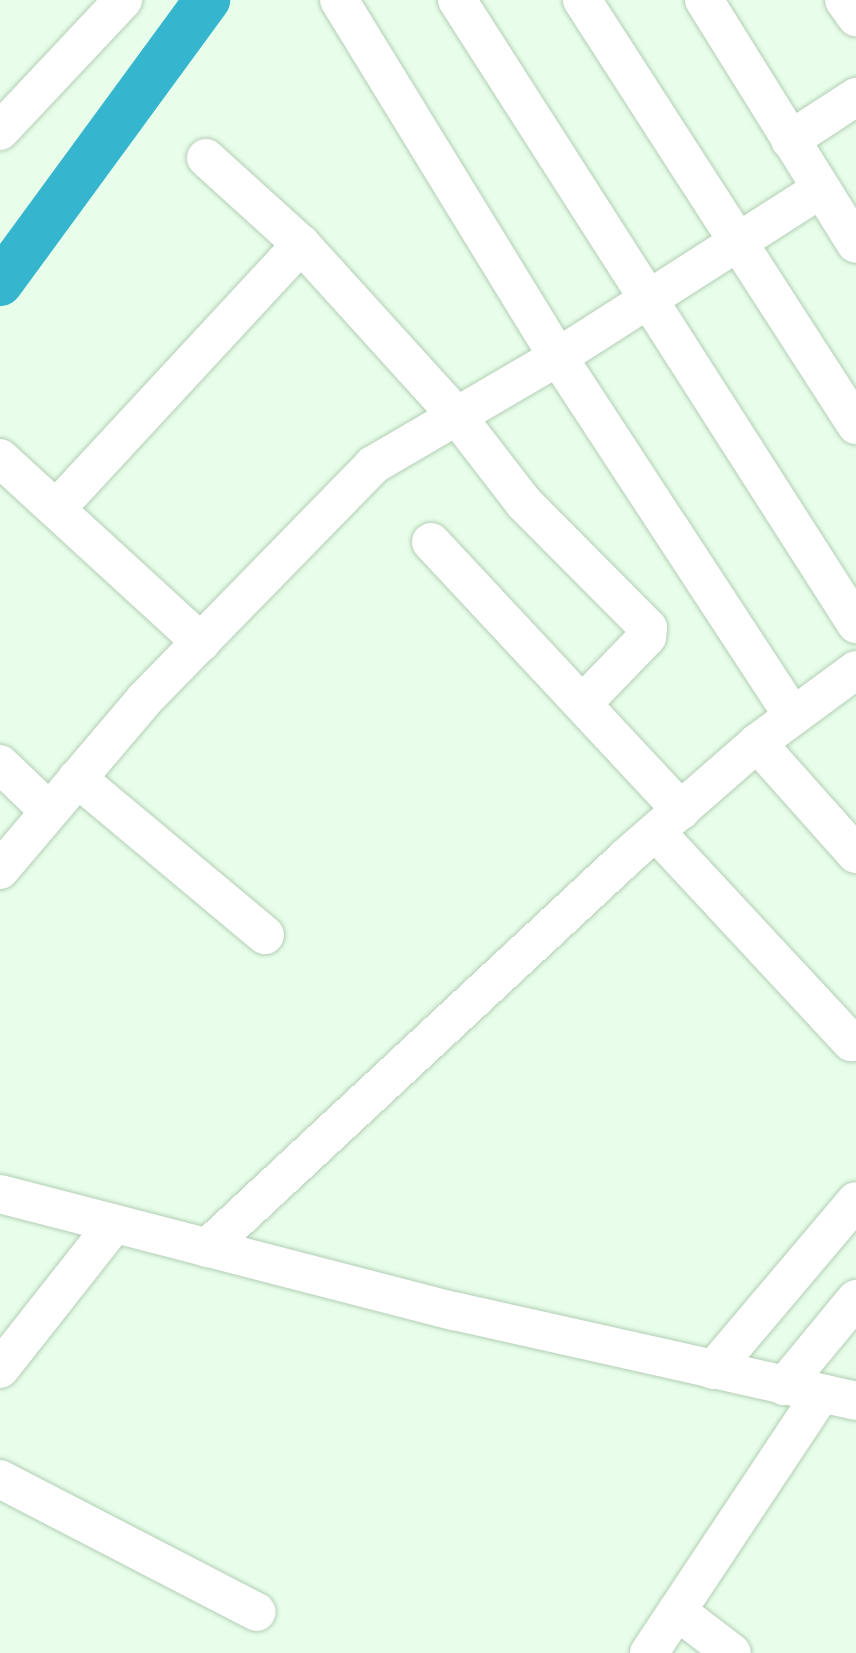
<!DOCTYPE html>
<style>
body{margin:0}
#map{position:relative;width:856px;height:1653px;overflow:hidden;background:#e8feea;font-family:Raleway,sans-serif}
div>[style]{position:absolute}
.river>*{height:46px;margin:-23px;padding:0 23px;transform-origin:23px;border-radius:23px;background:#35b6ce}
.roads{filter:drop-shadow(0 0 2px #b3ceb5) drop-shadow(0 0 2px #b3ceb5)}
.minor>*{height:38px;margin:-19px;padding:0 19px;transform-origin:19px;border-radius:19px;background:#fff}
span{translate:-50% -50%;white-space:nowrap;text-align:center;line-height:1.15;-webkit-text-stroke:7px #fff;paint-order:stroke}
</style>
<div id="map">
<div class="river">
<i style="left:0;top:283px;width:351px;rotate:-53.8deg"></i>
</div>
<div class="roads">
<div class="minor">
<i style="left:339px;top:0;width:419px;rotate:58.5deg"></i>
<i style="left:558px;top:357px;width:428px;rotate:56.8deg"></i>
<i style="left:457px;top:0;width:741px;rotate:57.4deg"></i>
<i style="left:582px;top:0;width:506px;rotate:57.19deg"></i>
<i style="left:704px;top:0;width:287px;rotate:58.1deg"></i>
<i style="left:844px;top:0;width:21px;rotate:55deg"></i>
<i style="left:0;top:131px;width:180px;rotate:-46.8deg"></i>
<i style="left:790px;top:140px;width:79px;rotate:-33.1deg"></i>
<i style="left:206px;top:158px;width:128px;rotate:42.2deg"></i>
<i style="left:301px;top:244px;width:231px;rotate:47.8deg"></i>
<i style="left:456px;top:415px;width:111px;rotate:52.3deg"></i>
<i style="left:524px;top:503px;width:176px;rotate:45.2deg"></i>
<i style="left:648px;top:628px;width:9px;rotate:96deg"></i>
<i style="left:647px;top:637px;width:89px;rotate:134.1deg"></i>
<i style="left:0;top:458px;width:273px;rotate:42.5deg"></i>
<i style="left:56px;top:509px;width:361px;rotate:-47.2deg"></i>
<i style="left:431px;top:542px;width:367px;rotate:47deg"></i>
<i style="left:757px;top:743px;width:149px;rotate:48.3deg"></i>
<i style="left:0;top:764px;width:68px;rotate:43.8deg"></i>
<i style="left:77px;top:778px;width:245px;rotate:39.9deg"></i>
<i style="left:656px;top:832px;width:287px;rotate:47.1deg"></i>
<i style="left:0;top:870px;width:224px;rotate:-49.7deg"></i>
<i style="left:145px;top:699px;width:327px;rotate:-45.7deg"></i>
<i style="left:373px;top:465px;width:214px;rotate:-30.3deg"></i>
<i style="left:558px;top:357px;width:312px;rotate:-32.6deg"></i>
<i style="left:0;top:1194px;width:469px;rotate:14.5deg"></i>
<i style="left:454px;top:1311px;width:412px;rotate:12.6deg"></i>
<i style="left:207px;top:1248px;width:579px;rotate:-42.97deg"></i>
<i style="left:631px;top:853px;width:167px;rotate:-41.1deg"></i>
<i style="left:757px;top:743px;width:123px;rotate:-36.4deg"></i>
<i style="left:0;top:1369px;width:184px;rotate:-51.8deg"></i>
<i style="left:713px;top:1370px;width:221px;rotate:-49.8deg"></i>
<i style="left:784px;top:1386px;width:113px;rotate:-50.4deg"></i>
<i style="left:0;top:1479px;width:289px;rotate:27.4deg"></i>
<i style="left:677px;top:1611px;width:69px;rotate:37.4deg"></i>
<i style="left:649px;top:1653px;width:311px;rotate:-56.4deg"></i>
</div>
</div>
</div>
